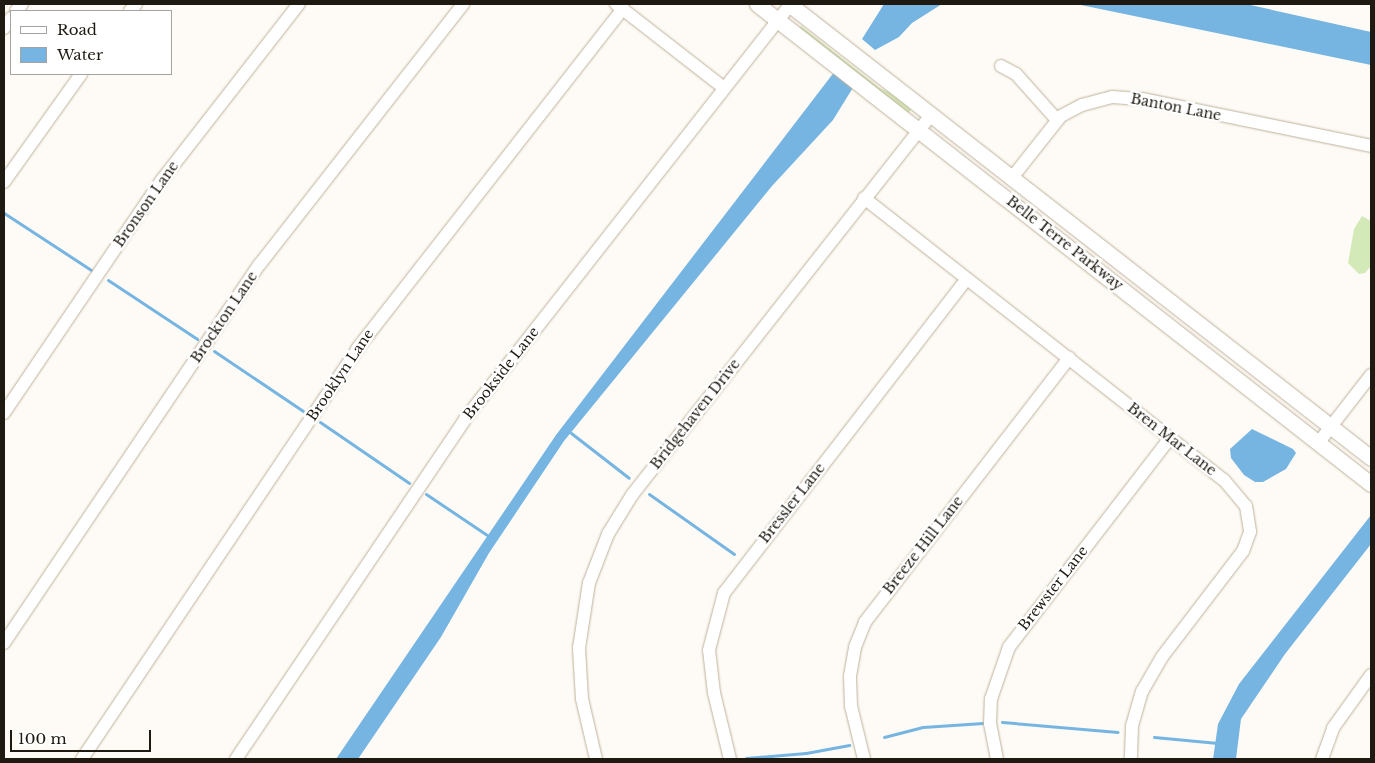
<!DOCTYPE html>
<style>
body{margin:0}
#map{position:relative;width:1375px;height:763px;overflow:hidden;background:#fefbf6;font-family:"Libre Baskerville",serif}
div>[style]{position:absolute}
.green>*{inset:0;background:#d4e9b8}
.water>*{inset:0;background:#76b5e1}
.stream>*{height:3px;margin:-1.5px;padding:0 1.5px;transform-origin:1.5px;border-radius:1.5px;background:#76b5e1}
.roads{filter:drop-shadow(0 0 1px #beb19a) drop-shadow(0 0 1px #beb19a)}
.minor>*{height:12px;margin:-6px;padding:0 6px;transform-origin:6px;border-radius:6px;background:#fff}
.major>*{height:15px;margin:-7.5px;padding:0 7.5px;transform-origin:7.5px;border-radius:7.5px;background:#fff}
span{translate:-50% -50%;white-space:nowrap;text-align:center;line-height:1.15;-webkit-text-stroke:5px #fff;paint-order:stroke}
.street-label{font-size:14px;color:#1e1a11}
.frame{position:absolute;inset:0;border:5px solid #1e1a11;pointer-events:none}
.legend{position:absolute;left:10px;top:10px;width:162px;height:65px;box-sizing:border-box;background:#fff;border:1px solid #a5a3a0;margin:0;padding:6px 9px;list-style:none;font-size:15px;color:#1e1a11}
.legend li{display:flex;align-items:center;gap:10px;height:25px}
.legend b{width:25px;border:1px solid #a5a3a0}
.scale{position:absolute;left:10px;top:730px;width:141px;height:22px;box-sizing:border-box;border:2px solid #1e1a11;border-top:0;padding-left:6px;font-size:15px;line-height:18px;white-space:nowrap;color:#1e1a11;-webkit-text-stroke:4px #fff;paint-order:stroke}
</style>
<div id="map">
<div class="green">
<i style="clip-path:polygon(801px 26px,880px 88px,899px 97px,911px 110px,908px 114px,799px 28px)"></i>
<i style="clip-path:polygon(1362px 216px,1371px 221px,1371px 266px,1365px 273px,1359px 274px,1348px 263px,1354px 229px)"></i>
</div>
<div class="water">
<i style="clip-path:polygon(884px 4px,942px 4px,912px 23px,899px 37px,875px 50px,862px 39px)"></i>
<i style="clip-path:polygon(1076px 4px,1246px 4px,1371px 32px,1371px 65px)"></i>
<i style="clip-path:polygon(835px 71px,854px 86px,833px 120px,772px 186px,564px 441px,489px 553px,441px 637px,358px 759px,336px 759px,556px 435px)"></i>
<i style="clip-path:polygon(1252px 429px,1293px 449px,1296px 453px,1286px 469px,1263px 482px,1255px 482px,1244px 475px,1231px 458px,1230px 449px)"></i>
<i style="clip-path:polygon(1371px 515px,1371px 544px,1285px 654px,1241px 719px,1236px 759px,1213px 759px,1218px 724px,1239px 684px)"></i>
</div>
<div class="stream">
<i style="left:4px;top:213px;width:104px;rotate:33.2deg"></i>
<i style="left:108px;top:280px;width:107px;rotate:33.5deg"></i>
<i style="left:214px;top:351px;width:107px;rotate:34deg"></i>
<i style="left:320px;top:422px;width:108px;rotate:34.4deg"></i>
<i style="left:571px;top:433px;width:73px;rotate:37.8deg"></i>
<i style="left:426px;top:494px;width:73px;rotate:33.9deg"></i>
<i style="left:649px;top:494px;width:104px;rotate:35.2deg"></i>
<i style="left:1002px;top:722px;width:116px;rotate:4.9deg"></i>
<i style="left:884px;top:737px;width:40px;rotate:-14.4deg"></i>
<i style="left:923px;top:727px;width:60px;rotate:-3.8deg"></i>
<i style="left:1154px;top:737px;width:64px;rotate:5.4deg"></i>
<i style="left:746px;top:758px;width:60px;rotate:-4.8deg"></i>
<i style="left:806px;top:753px;width:44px;rotate:-10.5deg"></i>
</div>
<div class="roads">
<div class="minor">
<i style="left:616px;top:4px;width:137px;rotate:37.9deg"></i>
<i style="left:16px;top:11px;width:9px;rotate:-49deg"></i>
<i style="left:130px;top:11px;width:9px;rotate:-49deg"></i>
<i style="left:4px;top:28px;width:12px;rotate:-55deg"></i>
<i style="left:1001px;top:66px;width:17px;rotate:28deg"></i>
<i style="left:1016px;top:74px;width:62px;rotate:48.3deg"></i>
<i style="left:1011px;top:179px;width:80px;rotate:-51.6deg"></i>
<i style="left:1061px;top:116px;width:24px;rotate:-28deg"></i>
<i style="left:1082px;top:105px;width:31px;rotate:-15deg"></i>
<i style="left:1112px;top:97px;width:31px;rotate:4deg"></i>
<i style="left:1143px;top:99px;width:233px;rotate:11.6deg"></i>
<i style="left:4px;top:182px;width:133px;rotate:-54.5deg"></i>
<i style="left:864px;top:198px;width:457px;rotate:38.1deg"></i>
<i style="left:1224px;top:480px;width:34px;rotate:50deg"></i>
<i style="left:1246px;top:506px;width:26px;rotate:81deg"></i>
<i style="left:1250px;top:532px;width:20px;rotate:110deg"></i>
<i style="left:1243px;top:551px;width:133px;rotate:127.4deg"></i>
<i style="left:1162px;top:657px;width:39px;rotate:120deg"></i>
<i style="left:1142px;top:691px;width:36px;rotate:106deg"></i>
<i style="left:1132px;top:726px;width:33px;rotate:92deg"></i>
<i style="left:4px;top:413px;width:280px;rotate:-55.9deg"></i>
<i style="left:161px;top:181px;width:224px;rotate:-52.1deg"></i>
<i style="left:1319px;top:442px;width:85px;rotate:-52.2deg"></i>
<i style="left:4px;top:643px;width:457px;rotate:-56deg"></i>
<i style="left:260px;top:264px;width:330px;rotate:-52deg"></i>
<i style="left:82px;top:759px;width:494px;rotate:-56.1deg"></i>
<i style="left:357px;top:349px;width:432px;rotate:-52deg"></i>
<i style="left:236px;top:759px;width:410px;rotate:-56deg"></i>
<i style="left:465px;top:419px;width:526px;rotate:-51.87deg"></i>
<i style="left:596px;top:759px;width:62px;rotate:-103.1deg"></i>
<i style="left:582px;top:699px;width:51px;rotate:-93.4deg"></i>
<i style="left:579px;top:648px;width:66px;rotate:-81.3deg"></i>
<i style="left:589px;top:583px;width:53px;rotate:-68.8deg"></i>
<i style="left:608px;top:534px;width:46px;rotate:-58.4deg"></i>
<i style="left:632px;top:495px;width:482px;rotate:-51.8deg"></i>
<i style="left:730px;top:759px;width:68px;rotate:-103.6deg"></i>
<i style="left:714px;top:693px;width:43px;rotate:-96.6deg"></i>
<i style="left:709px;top:650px;width:59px;rotate:-75.3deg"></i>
<i style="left:724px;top:593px;width:397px;rotate:-52.3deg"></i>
<i style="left:864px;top:759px;width:55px;rotate:-103.8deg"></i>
<i style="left:851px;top:706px;width:30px;rotate:-92deg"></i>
<i style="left:850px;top:676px;width:29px;rotate:-80deg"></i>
<i style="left:855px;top:647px;width:27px;rotate:-68deg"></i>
<i style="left:865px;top:622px;width:334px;rotate:-52.3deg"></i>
<i style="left:997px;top:759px;width:36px;rotate:-101deg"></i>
<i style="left:990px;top:724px;width:25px;rotate:-88deg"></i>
<i style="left:991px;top:699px;width:55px;rotate:-70.9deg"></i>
<i style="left:1009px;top:647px;width:264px;rotate:-52.4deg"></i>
<i style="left:1322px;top:759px;width:33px;rotate:-70deg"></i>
<i style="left:1333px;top:728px;width:65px;rotate:-54.4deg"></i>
</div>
<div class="major">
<i style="left:757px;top:4px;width:779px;rotate:38.02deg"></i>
<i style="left:789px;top:4px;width:738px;rotate:37.96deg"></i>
</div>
</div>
<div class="street-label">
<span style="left:1176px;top:107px;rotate:11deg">Banton Lane</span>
<span style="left:146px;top:204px;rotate:-55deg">Bronson Lane</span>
<span style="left:1065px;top:243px;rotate:38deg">Belle Terre Parkway</span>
<span style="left:224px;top:317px;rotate:-56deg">Brockton Lane</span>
<span style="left:501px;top:373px;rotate:-52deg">Brookside Lane</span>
<span style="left:340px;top:375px;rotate:-56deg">Brooklyn Lane</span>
<span style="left:695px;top:414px;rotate:-52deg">Bridgehaven Drive</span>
<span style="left:1172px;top:439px;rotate:38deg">Bren Mar Lane</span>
<span style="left:792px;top:503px;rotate:-52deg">Bressler Lane</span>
<span style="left:923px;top:545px;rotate:-52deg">Breeze Hill Lane</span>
<span style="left:1053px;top:588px;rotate:-52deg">Brewster Lane</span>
</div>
<div class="frame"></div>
<ul class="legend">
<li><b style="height:6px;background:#fff"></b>Road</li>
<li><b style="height:14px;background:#76b5e1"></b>Water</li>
</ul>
<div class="scale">100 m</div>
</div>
